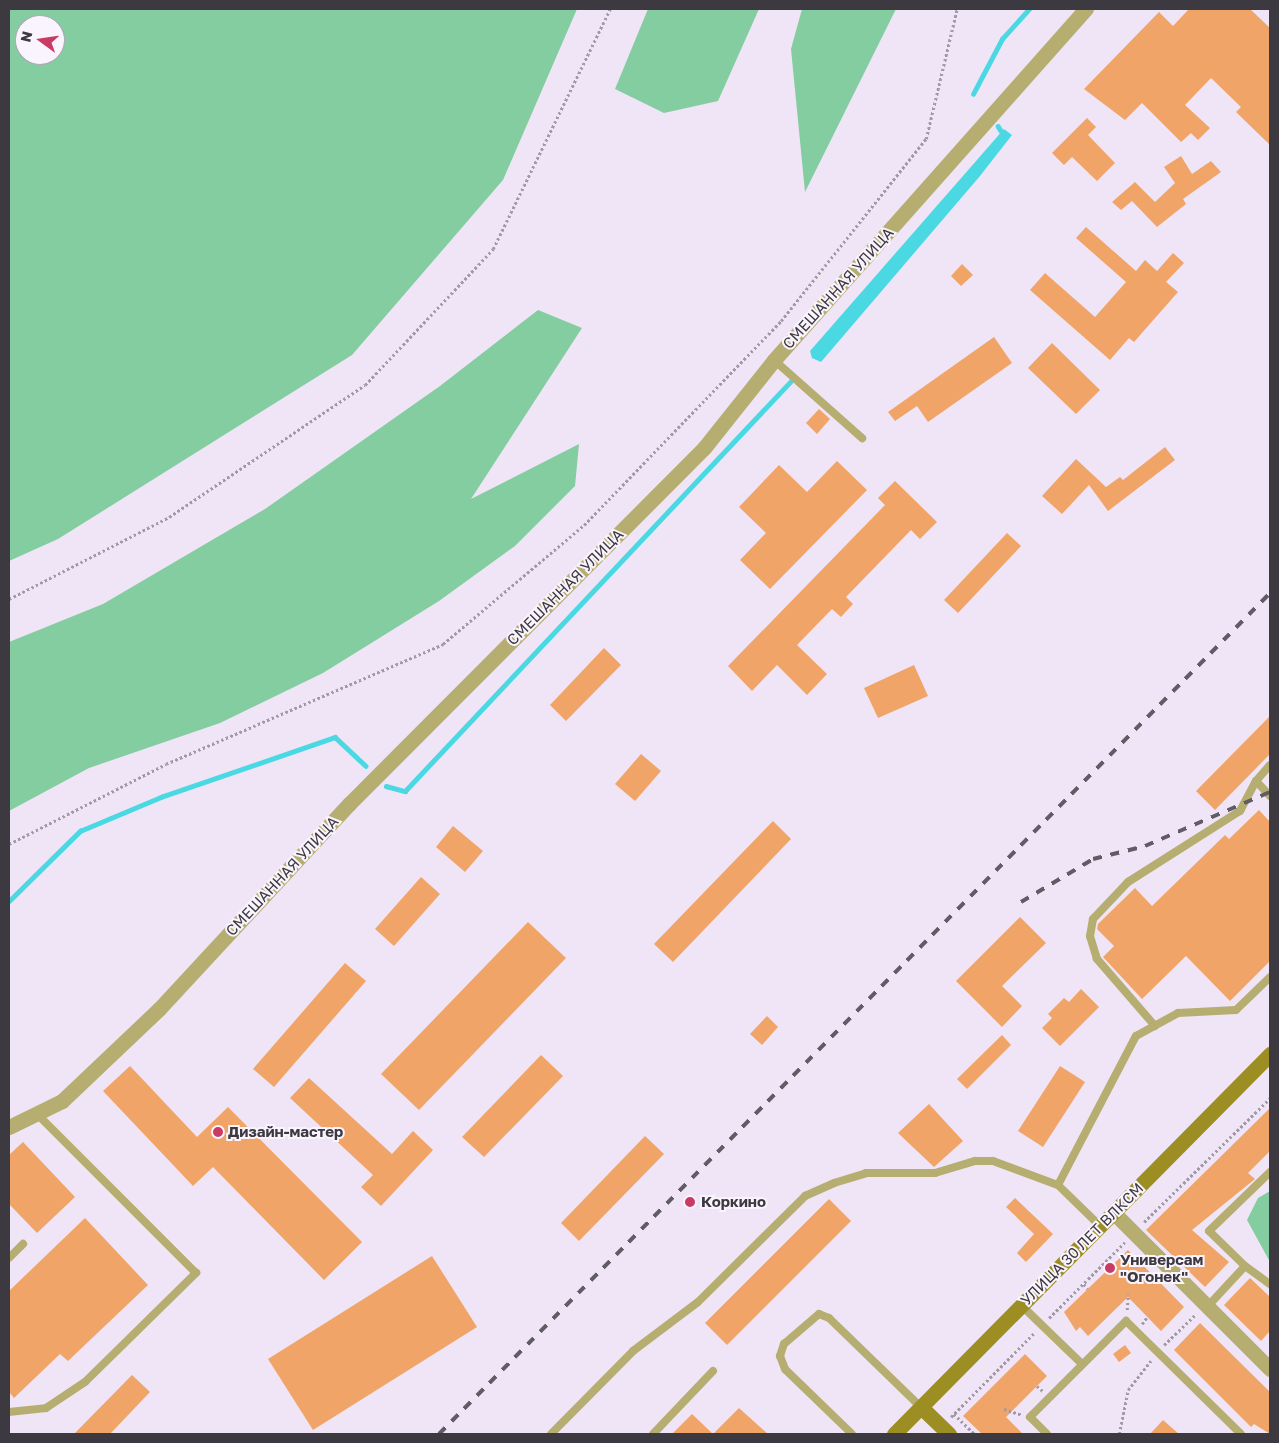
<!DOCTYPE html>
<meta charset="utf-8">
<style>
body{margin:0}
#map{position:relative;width:1279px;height:1443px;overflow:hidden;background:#efe5f6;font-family:"Golos Text",sans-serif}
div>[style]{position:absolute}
.green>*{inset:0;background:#83cda0}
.water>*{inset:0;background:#4ad8e3}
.stream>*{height:4.5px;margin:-2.25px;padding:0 2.25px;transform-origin:2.25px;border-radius:2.25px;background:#4ad8e3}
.building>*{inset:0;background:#f1a467}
.path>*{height:2.5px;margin-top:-1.25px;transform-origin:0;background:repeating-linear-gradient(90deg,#a199a6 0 2.5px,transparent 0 5px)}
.lane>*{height:8px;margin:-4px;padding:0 4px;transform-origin:4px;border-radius:4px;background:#b6ad70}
.street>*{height:15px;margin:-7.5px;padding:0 7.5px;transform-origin:7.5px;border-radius:7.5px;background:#b6ad70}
.secondary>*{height:15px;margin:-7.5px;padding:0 7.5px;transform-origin:7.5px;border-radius:7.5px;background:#9d8e23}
.rail>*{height:4px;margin-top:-2px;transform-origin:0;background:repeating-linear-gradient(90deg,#605b64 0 9px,transparent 0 18px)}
.dots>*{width:14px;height:14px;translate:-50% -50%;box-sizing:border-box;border:2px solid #faf4fe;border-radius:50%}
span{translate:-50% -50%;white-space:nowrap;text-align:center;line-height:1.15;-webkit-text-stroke:4px #faf4fe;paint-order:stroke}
.street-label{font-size:15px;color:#3d3940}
.poi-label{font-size:15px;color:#3d3940;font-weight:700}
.left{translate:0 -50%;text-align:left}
.frame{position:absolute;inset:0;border:10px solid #3d3940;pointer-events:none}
.north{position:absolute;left:15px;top:15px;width:50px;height:50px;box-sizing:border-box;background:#faf4fe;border:1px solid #aea9b2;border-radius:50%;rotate:284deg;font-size:14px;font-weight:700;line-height:20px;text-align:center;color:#3d3940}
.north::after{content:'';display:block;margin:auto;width:18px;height:22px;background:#c93b63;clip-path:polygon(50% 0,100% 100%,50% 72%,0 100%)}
</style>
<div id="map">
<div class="green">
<i style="clip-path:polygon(evenodd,9px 9px,577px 9px,503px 180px,352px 355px,58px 539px,9px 561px,9px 9px,25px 25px,55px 25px,55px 55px,25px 55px,25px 25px)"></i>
<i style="clip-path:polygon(648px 9px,759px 9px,718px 101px,664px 113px,615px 89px)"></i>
<i style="clip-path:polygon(802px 9px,896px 9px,805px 192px,791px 49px)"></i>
<i style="clip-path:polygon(538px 310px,582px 328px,471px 499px,579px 444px,575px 486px,515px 546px,439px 601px,323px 673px,220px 723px,89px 768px,9px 811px,9px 642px,103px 604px,265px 509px,440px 386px)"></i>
<i style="clip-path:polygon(1270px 1191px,1270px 1262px,1247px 1220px,1258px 1198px)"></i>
</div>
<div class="water">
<i style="clip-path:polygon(1004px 129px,1012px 135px,980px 176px,821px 362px,812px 358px,810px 351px)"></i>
</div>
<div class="stream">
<i style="left:973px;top:94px;width:62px;rotate:-62.2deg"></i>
<i style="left:1002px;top:39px;width:40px;rotate:-48deg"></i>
<i style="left:998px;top:126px;width:9px;rotate:58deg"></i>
<i style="left:386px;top:786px;width:20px;rotate:15deg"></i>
<i style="left:405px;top:791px;width:562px;rotate:-46.73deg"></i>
<i style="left:9px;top:901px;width:100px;rotate:-44.6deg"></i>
<i style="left:80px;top:831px;width:88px;rotate:-22.8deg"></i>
<i style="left:161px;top:797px;width:184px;rotate:-19deg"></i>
<i style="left:335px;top:737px;width:42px;rotate:43.1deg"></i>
</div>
<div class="building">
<i style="clip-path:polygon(1189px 9px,1250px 9px,1270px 28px,1270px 145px,1236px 112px,1241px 107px,1211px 78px,1185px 105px,1210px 128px,1198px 140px,1191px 133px,1181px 142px,1142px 103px,1125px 120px,1084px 89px,1159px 12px,1173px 26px)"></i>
<i style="clip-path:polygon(1087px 118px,1096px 127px,1088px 135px,1115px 163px,1097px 181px,1072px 157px,1064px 165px,1052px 153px)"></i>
<i style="clip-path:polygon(1181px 156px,1192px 174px,1211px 161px,1221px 172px,1183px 199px,1186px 204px,1157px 227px,1132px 201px,1121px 210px,1112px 202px,1135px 182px,1155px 202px,1175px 183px,1164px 167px)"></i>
<i style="clip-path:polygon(1086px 227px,1136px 271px,1145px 260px,1157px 271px,1173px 253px,1184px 263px,1166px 282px,1178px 292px,1134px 342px,1129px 338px,1110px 360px,1030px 290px,1045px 273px,1095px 317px,1126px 282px,1076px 238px)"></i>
<i style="clip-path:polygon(962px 264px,973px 275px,961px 286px,951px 276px)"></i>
<i style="clip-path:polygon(994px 337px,1012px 363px,928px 422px,917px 406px,895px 421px,888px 412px)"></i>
<i style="clip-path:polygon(1052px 343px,1100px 390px,1076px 414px,1028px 368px)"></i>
<i style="clip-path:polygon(819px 409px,830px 419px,817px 434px,806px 423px)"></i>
<i style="clip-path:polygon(1165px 447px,1175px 460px,1108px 511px,1089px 485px,1062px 514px,1042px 496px,1076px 459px,1106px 487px,1120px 477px,1123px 480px)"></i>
<i style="clip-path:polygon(837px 461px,867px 490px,770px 589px,740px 560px,766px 533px,739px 507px,779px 465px,807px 492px)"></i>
<i style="clip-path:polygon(895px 481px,937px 522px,920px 539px,911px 530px,846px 597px,853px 604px,841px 617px,832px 609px,797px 645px,827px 674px,807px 695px,777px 665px,752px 691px,728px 666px,885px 505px,878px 498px)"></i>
<i style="clip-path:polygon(1007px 533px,1021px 546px,958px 613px,944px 600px)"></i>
<i style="clip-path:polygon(604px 648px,621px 665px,566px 721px,550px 705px)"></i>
<i style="clip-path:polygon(914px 665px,928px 696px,878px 718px,864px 688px)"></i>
<i style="clip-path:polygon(1270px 716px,1270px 754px,1215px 810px,1196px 791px)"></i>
<i style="clip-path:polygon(641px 754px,661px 771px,635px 801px,615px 784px)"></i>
<i style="clip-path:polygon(1259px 810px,1270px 822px,1270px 961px,1230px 1001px,1186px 956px,1142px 999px,1103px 957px,1114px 946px,1097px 929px,1098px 924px,1135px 888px,1152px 906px,1225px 835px,1229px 839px)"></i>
<i style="clip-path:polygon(773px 821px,791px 839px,673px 962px,654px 944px)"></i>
<i style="clip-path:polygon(453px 826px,483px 851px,465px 872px,436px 847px)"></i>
<i style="clip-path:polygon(421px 877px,440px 894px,394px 946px,375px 929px)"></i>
<i style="clip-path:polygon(1020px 917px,1046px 943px,1002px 986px,1022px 1006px,1002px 1027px,956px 981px)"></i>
<i style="clip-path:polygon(528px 922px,566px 958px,419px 1110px,381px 1074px)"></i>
<i style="clip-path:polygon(345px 963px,366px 981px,274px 1087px,253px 1069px)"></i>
<i style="clip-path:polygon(1081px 989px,1099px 1007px,1060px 1046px,1042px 1028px,1052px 1018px,1048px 1014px,1064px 998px,1069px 1002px)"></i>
<i style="clip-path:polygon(767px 1016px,778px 1027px,762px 1045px,750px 1034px)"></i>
<i style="clip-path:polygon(1002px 1035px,1011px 1045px,967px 1089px,957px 1079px)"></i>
<i style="clip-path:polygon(541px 1055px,563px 1076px,484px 1157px,462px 1137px)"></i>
<i style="clip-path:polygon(130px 1066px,197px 1137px,228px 1107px,362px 1242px,324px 1280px,213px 1167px,193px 1186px,103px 1091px)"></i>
<i style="clip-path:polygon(1060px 1066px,1085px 1082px,1043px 1147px,1018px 1131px)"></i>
<i style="clip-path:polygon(309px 1078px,392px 1154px,413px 1131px,433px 1150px,381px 1206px,361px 1187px,373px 1175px,290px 1098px)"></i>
<i style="clip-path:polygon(929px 1104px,963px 1141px,934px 1167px,898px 1133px)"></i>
<i style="clip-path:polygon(1270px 1108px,1270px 1151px,1248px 1173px,1255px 1179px,1192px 1230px,1229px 1262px,1205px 1287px,1146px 1230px)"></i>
<i style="clip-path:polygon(645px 1136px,664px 1154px,579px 1241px,561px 1223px)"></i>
<i style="clip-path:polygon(23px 1142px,75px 1197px,37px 1233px,9px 1204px,9px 1155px)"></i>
<i style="clip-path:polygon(1015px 1198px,1053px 1234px,1026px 1262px,1017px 1253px,1034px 1234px,1006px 1207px)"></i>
<i style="clip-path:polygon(829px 1199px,851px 1221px,727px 1345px,705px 1323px)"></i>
<i style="clip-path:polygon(85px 1218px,148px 1285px,68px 1361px,60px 1354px,14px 1398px,9px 1392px,9px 1291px)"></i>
<i style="clip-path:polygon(1128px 1250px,1184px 1307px,1161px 1331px,1128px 1297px,1088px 1336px,1080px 1327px,1076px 1331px,1064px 1312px)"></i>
<i style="clip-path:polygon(432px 1256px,477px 1327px,313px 1430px,268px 1359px)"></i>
<i style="clip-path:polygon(1250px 1278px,1270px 1297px,1270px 1331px,1261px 1341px,1224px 1305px)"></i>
<i style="clip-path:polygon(1200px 1323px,1270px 1392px,1270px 1434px,1254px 1424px,1251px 1427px,1174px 1350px)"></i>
<i style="clip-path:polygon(1125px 1345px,1131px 1353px,1119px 1362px,1113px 1354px)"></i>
<i style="clip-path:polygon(1025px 1354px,1047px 1376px,1006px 1417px,1023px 1434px,982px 1434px,963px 1416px)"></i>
<i style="clip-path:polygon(132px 1375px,150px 1392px,110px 1434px,74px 1434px)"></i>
<i style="clip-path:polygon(739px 1408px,768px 1434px,713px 1434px)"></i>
<i style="clip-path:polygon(692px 1414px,713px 1434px,672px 1434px)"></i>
<i style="clip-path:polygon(1163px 1420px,1179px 1434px,1150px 1434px)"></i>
</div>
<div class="path">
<i style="left:9px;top:599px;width:180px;rotate:-27.1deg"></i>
<i style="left:169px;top:517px;width:236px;rotate:-34deg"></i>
<i style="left:365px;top:385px;width:187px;rotate:-46.7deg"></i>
<i style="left:493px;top:249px;width:267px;rotate:-64deg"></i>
<i style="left:9px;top:844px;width:176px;rotate:-27deg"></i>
<i style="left:166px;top:764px;width:302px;rotate:-23.4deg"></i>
<i style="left:443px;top:644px;width:185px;rotate:-40.2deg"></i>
<i style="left:584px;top:525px;width:284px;rotate:-46deg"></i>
<i style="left:781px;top:321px;width:233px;rotate:-51.5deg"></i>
<i style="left:926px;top:139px;width:134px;rotate:-76.6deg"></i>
<i style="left:1144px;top:1222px;width:177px;rotate:-44.5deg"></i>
<i style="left:1105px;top:1263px;width:7px;rotate:45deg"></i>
<i style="left:1084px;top:1284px;width:6px;rotate:51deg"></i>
<i style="left:1127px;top:1310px;width:16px;rotate:-86deg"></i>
<i style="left:1049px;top:1318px;width:107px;rotate:-45deg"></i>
<i style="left:1142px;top:1324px;width:9px;rotate:-54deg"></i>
<i style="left:1164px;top:1345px;width:45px;rotate:-44.1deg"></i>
<i style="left:1037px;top:1386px;width:8px;rotate:40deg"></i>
<i style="left:1004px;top:1409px;width:19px;rotate:18deg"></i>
<i style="left:954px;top:1414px;width:29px;rotate:44deg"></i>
<i style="left:951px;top:1417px;width:120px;rotate:-45.3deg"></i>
<i style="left:1119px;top:1434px;width:45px;rotate:-78.4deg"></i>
<i style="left:1128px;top:1390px;width:37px;rotate:-52deg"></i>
</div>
<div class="lane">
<i style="left:774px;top:360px;width:118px;rotate:41.6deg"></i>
<i style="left:1256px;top:781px;width:21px;rotate:47deg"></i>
<i style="left:1155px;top:1026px;width:89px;rotate:-130.9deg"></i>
<i style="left:1097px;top:959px;width:24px;rotate:-107deg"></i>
<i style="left:1090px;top:936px;width:17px;rotate:-80deg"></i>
<i style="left:1093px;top:919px;width:51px;rotate:-46.6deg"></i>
<i style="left:1128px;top:882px;width:133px;rotate:-32.4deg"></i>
<i style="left:1240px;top:811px;width:34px;rotate:-62deg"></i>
<i style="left:1256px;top:781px;width:21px;rotate:-49deg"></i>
<i style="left:1058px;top:1185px;width:168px;rotate:-62.4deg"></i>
<i style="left:1136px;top:1036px;width:48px;rotate:-28.7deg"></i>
<i style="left:1178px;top:1013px;width:58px;rotate:-3deg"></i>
<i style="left:1236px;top:1010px;width:47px;rotate:-44.1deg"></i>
<i style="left:9px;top:1258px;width:20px;rotate:-45deg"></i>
<i style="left:1245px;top:1266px;width:31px;rotate:36deg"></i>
<i style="left:1021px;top:1305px;width:85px;rotate:44deg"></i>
<i style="left:1208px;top:1306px;width:54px;rotate:-47.2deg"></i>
<i style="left:1245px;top:1266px;width:50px;rotate:-135.8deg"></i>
<i style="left:1209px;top:1231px;width:85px;rotate:-44deg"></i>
<i style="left:9px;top:1412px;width:37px;rotate:-6deg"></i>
<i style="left:46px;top:1408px;width:47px;rotate:-33.7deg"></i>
<i style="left:85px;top:1382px;width:156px;rotate:-44.5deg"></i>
<i style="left:196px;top:1273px;width:225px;rotate:-135deg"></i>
<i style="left:551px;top:1434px;width:117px;rotate:-45.3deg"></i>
<i style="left:633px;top:1351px;width:81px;rotate:-37deg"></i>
<i style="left:698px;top:1302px;width:151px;rotate:-44.7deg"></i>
<i style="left:805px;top:1196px;width:32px;rotate:-24deg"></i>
<i style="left:834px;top:1183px;width:34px;rotate:-17deg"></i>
<i style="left:866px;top:1173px;width:69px"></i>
<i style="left:935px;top:1173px;width:42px;rotate:-16.7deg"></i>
<i style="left:975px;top:1161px;width:18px"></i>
<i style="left:993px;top:1161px;width:69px;rotate:20.3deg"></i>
<i style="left:1058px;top:1185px;width:59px;rotate:44.3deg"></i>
<i style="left:653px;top:1434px;width:87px;rotate:-46.4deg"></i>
<i style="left:852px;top:1434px;width:93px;rotate:-135.9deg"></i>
<i style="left:785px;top:1369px;width:14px;rotate:-111deg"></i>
<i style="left:780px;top:1356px;width:13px;rotate:-72deg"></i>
<i style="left:784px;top:1344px;width:46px;rotate:-40.6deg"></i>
<i style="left:819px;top:1314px;width:11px;rotate:22deg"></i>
<i style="left:829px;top:1318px;width:128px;rotate:44.1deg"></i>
<i style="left:1047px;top:1434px;width:24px;rotate:-135deg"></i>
<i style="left:1030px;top:1417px;width:136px;rotate:-45deg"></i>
<i style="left:1126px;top:1321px;width:161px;rotate:44.5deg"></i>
</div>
<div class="street">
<i style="left:9px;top:1127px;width:59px;rotate:-26.1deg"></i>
<i style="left:62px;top:1101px;width:134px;rotate:-43.5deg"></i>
<i style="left:159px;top:1009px;width:280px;rotate:-47.2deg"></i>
<i style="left:349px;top:804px;width:503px;rotate:-45.08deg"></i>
<i style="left:704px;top:448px;width:112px;rotate:-51.5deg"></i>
<i style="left:774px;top:360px;width:470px;rotate:-48.4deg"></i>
<i style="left:1113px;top:1212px;width:222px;rotate:45deg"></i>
</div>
<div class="secondary">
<i style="left:921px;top:1407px;width:39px;rotate:44deg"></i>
<i style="left:894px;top:1434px;width:535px;rotate:-45.3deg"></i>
</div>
<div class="rail">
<i style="left:1021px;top:902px;width:84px;rotate:-30.8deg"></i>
<i style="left:1093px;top:859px;width:54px;rotate:-14deg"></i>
<i style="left:1145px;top:846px;width:136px;rotate:-23.4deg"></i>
<i style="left:439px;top:1434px;width:1182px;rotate:-45.34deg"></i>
</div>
<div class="dots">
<i style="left:218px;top:1132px;background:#c93b63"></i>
<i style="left:690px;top:1202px;background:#c93b63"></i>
<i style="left:1110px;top:1268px;background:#c93b63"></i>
</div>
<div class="street-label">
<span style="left:838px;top:288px;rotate:-48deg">СМЕШАННАЯ УЛИЦА</span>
<span style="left:565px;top:587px;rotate:-45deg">СМЕШАННАЯ УЛИЦА</span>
<span style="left:282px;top:876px;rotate:-47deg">СМЕШАННАЯ УЛИЦА</span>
<span style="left:1082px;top:1244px;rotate:-45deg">УЛИЦА 30 ЛЕТ ВЛКСМ</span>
</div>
<div class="poi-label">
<span class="left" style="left:228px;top:1132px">Дизайн-мастер</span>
<span class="left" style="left:701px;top:1202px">Коркино</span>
<span class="left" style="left:1120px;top:1268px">Универсам<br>"Огонек"</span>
</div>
<div class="frame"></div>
<div class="north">N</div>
</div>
